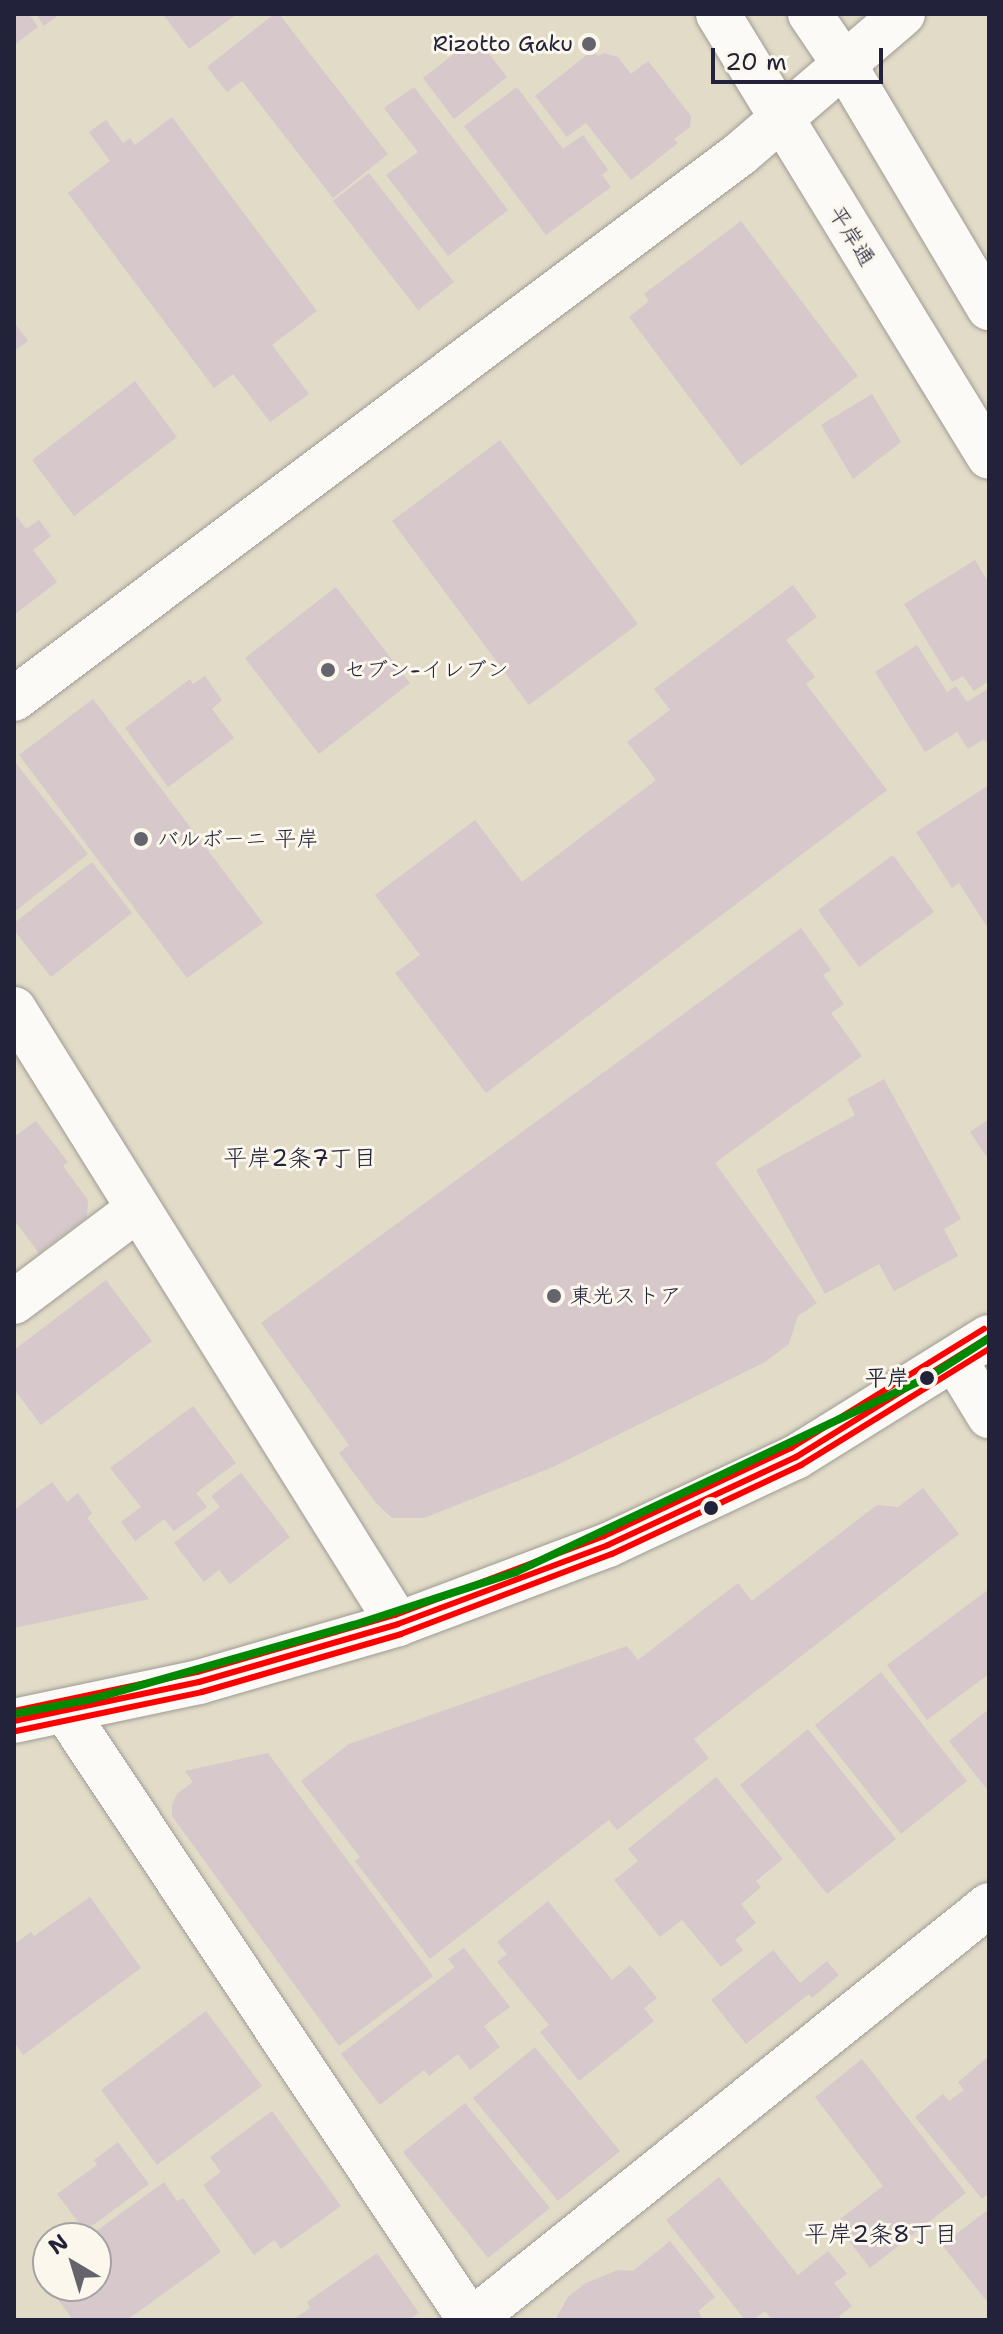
<!DOCTYPE html>
<meta charset="utf-8">
<style>
body{margin:0}
#map{position:relative;width:1003px;height:2334px;overflow:hidden;background:#e2dbc8;font-family:"Shantell Sans","Klee One",sans-serif}
div>[style]{position:absolute}
.building>*{inset:0;background:#d7c8cb}
.roads{filter:drop-shadow(0 0 2px #9e9b93) drop-shadow(0 0 2px #9e9b93)}
.minor>*{height:44px;margin:-22px;padding:0 22px;transform-origin:22px;border-radius:22px;background:#fbfaf7}
.highway>*{height:44px;margin:-22px;padding:0 22px;transform-origin:22px;border-radius:22px;background:#fbfaf7}
.bus-1>*{height:6px;margin:-3px;padding:0 3px;transform-origin:3px;border-radius:3px;background:#f00}
.bus-2>*{height:6px;margin:-3px;padding:0 3px;transform-origin:3px;border-radius:3px;background:#f00}
.bus-3>*{height:6px;margin:-3px;padding:0 3px;transform-origin:3px;border-radius:3px;background:#f00}
.metro-1>*{height:8px;margin:-4px;padding:0 4px;transform-origin:4px;border-radius:4px;background:#080}
.dots>*{width:22px;height:22px;translate:-50% -50%;box-sizing:border-box;border:4px solid #fbf7ec;border-radius:50%}
span{translate:-50% -50%;white-space:nowrap;text-align:center;line-height:1.15;-webkit-text-stroke:6px #fbf7ec;paint-order:stroke}
.poi-label{font-size:22px;color:#22223b}
.right{translate:-100% -50%;text-align:right}
.left{translate:0 -50%;text-align:left}
.street-label{font-size:22px;color:#22223b}
.stop-label{font-size:22px;color:#22223b;font-weight:700}
.neighbourhood-label{font-size:24px;color:#22223b}
.frame{position:absolute;inset:0;border:16px solid #22223b;pointer-events:none}
.north{position:absolute;left:32px;top:2222px;width:80px;height:80px;box-sizing:border-box;background:#fbf7ec;border:2px solid #a4a2a5;border-radius:50%;rotate:322deg;font-size:22px;font-weight:700;line-height:32px;text-align:center;color:#22223b}
.north::after{content:'';display:block;margin:auto;width:28px;height:36px;background:#65636c;clip-path:polygon(50% 0,100% 100%,50% 72%,0 100%)}
.scale{position:absolute;left:711px;top:48px;width:172px;height:36px;box-sizing:border-box;border:4px solid #22223b;border-top:0;padding-left:10px;font-size:24px;line-height:28px;white-space:nowrap;color:#22223b;-webkit-text-stroke:6px #fbf7ec;paint-order:stroke}
</style>
<div id="map">
<div class="building">
<i style="clip-path:polygon(14px 14px,29px 14px,38px 27px,14px 45px)"></i>
<i style="clip-path:polygon(36px 14px,60px 14px,44px 26px)"></i>
<i style="clip-path:polygon(163px 14px,237px 14px,189px 49px)"></i>
<i style="clip-path:polygon(274px 14px,279px 14px,388px 154px,333px 198px,242px 81px,227px 92px,207px 67px)"></i>
<i style="clip-path:polygon(476px 37px,507px 77px,454px 119px,423px 78px)"></i>
<i style="clip-path:polygon(593px 50px,598px 56px,604px 53px,618px 57px,631px 74px,648px 61px,691px 116px,690px 127px,674px 139px,678px 143px,631px 180px,586px 123px,567px 137px,535px 96px)"></i>
<i style="clip-path:polygon(414px 87px,508px 210px,448px 256px,386px 175px,418px 152px,384px 108px)"></i>
<i style="clip-path:polygon(517px 87px,563px 149px,583px 135px,608px 170px,602px 175px,611px 187px,546px 235px,464px 126px)"></i>
<i style="clip-path:polygon(172px 117px,317px 311px,272px 345px,309px 394px,270px 422px,233px 374px,214px 388px,68px 193px,110px 161px,89px 132px,106px 120px,123px 143px,130px 138px,135px 145px)"></i>
<i style="clip-path:polygon(369px 173px,454px 282px,418px 310px,333px 201px)"></i>
<i style="clip-path:polygon(741px 221px,858px 376px,741px 466px,629px 317px,649px 301px,644px 294px)"></i>
<i style="clip-path:polygon(14px 322px,28px 341px,14px 351px)"></i>
<i style="clip-path:polygon(135px 381px,177px 437px,74px 516px,32px 460px)"></i>
<i style="clip-path:polygon(872px 394px,901px 442px,853px 479px,821px 425px)"></i>
<i style="clip-path:polygon(500px 440px,638px 624px,529px 705px,392px 521px)"></i>
<i style="clip-path:polygon(14px 513px,26px 529px,39px 520px,51px 536px,33px 550px,57px 582px,14px 615px)"></i>
<i style="clip-path:polygon(975px 560px,989px 583px,989px 681px,974px 691px,963px 676px,952px 682px,904px 604px)"></i>
<i style="clip-path:polygon(793px 585px,817px 617px,786px 640px,815px 677px,806px 684px,887px 790px,486px 1093px,395px 973px,420px 955px,375px 895px,475px 820px,522px 882px,656px 780px,627px 742px,670px 710px,654px 689px)"></i>
<i style="clip-path:polygon(336px 587px,410px 683px,319px 754px,245px 658px)"></i>
<i style="clip-path:polygon(917px 645px,947px 692px,956px 686px,967px 702px,989px 688px,989px 741px,986px 743px,984px 739px,968px 749px,957px 732px,925px 752px,875px 672px)"></i>
<i style="clip-path:polygon(205px 676px,222px 700px,212px 709px,234px 738px,168px 787px,125px 728px,190px 679px,193px 684px)"></i>
<i style="clip-path:polygon(93px 699px,263px 923px,187px 978px,19px 755px)"></i>
<i style="clip-path:polygon(14px 761px,88px 854px,14px 912px)"></i>
<i style="clip-path:polygon(989px 785px,989px 930px,959px 883px,952px 888px,916px 832px)"></i>
<i style="clip-path:polygon(893px 855px,934px 912px,859px 967px,818px 910px)"></i>
<i style="clip-path:polygon(92px 862px,132px 913px,51px 977px,14px 930px,14px 923px)"></i>
<i style="clip-path:polygon(801px 928px,831px 970px,823px 975px,844px 1004px,831px 1013px,862px 1056px,715px 1163px,817px 1303px,798px 1316px,789px 1344px,765px 1362px,553px 1467px,424px 1518px,392px 1518px,376px 1503px,339px 1453px,349px 1445px,261px 1323px)"></i>
<i style="clip-path:polygon(884px 1079px,961px 1219px,944px 1229px,958px 1256px,894px 1291px,879px 1264px,825px 1294px,756px 1170px,855px 1115px,847px 1099px)"></i>
<i style="clip-path:polygon(989px 1119px,989px 1160px,970px 1132px)"></i>
<i style="clip-path:polygon(36px 1121px,68px 1162px,63px 1166px,88px 1200px,87px 1217px,39px 1253px,14px 1220px,14px 1137px)"></i>
<i style="clip-path:polygon(106px 1280px,152px 1341px,41px 1425px,14px 1389px,14px 1350px)"></i>
<i style="clip-path:polygon(193px 1406px,236px 1463px,196px 1493px,207px 1507px,174px 1531px,164px 1519px,135px 1541px,121px 1522px,141px 1507px,110px 1468px)"></i>
<i style="clip-path:polygon(241px 1473px,290px 1537px,230px 1584px,219px 1570px,204px 1582px,174px 1543px,220px 1507px,211px 1496px)"></i>
<i style="clip-path:polygon(52px 1482px,67px 1502px,78px 1493px,92px 1513px,87px 1518px,149px 1599px,14px 1628px,14px 1510px)"></i>
<i style="clip-path:polygon(923px 1488px,959px 1534px,694px 1739px,709px 1758px,617px 1830px,609px 1820px,430px 1959px,355px 1861px,360px 1857px,301px 1781px,349px 1744px,627px 1646px,638px 1660px,738px 1583px,752px 1601px,877px 1505px,898px 1507px)"></i>
<i style="clip-path:polygon(989px 1589px,989px 1674px,927px 1720px,887px 1665px)"></i>
<i style="clip-path:polygon(881px 1672px,967px 1781px,901px 1834px,815px 1725px)"></i>
<i style="clip-path:polygon(989px 1709px,989px 1792px,949px 1741px)"></i>
<i style="clip-path:polygon(808px 1729px,896px 1839px,827px 1894px,740px 1785px)"></i>
<i style="clip-path:polygon(268px 1753px,433px 1976px,339px 2046px,172px 1816px,172px 1805px,177px 1794px,193px 1782px,185px 1771px)"></i>
<i style="clip-path:polygon(716px 1777px,783px 1859px,756px 1881px,761px 1887px,741px 1904px,756px 1923px,735px 1940px,743px 1950px,721px 1967px,682px 1920px,660px 1937px,614px 1880px,638px 1861px,628px 1849px)"></i>
<i style="clip-path:polygon(90px 1897px,141px 1968px,23px 2055px,14px 2042px,14px 1944px,31px 1932px,34px 1936px)"></i>
<i style="clip-path:polygon(548px 1901px,612px 1980px,630px 1965px,657px 1998px,644px 2008px,654px 2021px,579px 2081px,540px 2032px,549px 2025px,497px 1962px,507px 1954px,497px 1942px)"></i>
<i style="clip-path:polygon(464px 1948px,510px 2007px,484px 2026px,500px 2047px,470px 2070px,458px 2054px,429px 2076px,424px 2070px,380px 2105px,341px 2054px,455px 1967px,448px 1959px)"></i>
<i style="clip-path:polygon(773px 1950px,800px 1983px,827px 1961px,839px 1975px,812px 1998px,809px 1994px,746px 2044px,711px 2000px)"></i>
<i style="clip-path:polygon(206px 2011px,262px 2086px,157px 2165px,101px 2090px)"></i>
<i style="clip-path:polygon(535px 2047px,620px 2151px,558px 2201px,473px 2098px)"></i>
<i style="clip-path:polygon(989px 2056px,989px 2193px,982px 2199px,915px 2117px,943px 2094px,949px 2101px,964px 2090px,958px 2082px)"></i>
<i style="clip-path:polygon(862px 2059px,966px 2193px,870px 2268px,835px 2223px,883px 2186px,815px 2097px)"></i>
<i style="clip-path:polygon(465px 2103px,550px 2208px,488px 2258px,403px 2152px)"></i>
<i style="clip-path:polygon(272px 2111px,341px 2206px,281px 2249px,274px 2240px,254px 2255px,203px 2185px,221px 2172px,210px 2157px)"></i>
<i style="clip-path:polygon(118px 2142px,149px 2184px,85px 2231px,57px 2194px,97px 2165px,94px 2160px)"></i>
<i style="clip-path:polygon(719px 2177px,798px 2275px,828px 2251px,847px 2274px,834px 2283px,852px 2306px,839px 2316px,842px 2320px,772px 2320px,765px 2311px,753px 2320px,745px 2320px,666px 2220px)"></i>
<i style="clip-path:polygon(164px 2182px,177px 2201px,183px 2198px,221px 2252px,127px 2320px,73px 2320px,56px 2297px,70px 2286px,96px 2286px,96px 2238px,87px 2238px)"></i>
<i style="clip-path:polygon(989px 2209px,989px 2304px,942px 2245px)"></i>
<i style="clip-path:polygon(670px 2241px,715px 2297px,698px 2311px,703px 2320px,555px 2320px,568px 2297px,586px 2283px,618px 2270px,633px 2271px)"></i>
<i style="clip-path:polygon(377px 2253px,419px 2313px,409px 2320px,293px 2320px,310px 2308px,307px 2302px)"></i>
</div>
<div class="roads">
<div class="minor">
<i style="left:14px;top:699px;width:908px;rotate:-36.9deg"></i>
<i style="left:740px;top:154px;width:215px;rotate:-40.7deg"></i>
<i style="left:14px;top:1009px;width:725px;rotate:58.02deg"></i>
<i style="left:14px;top:1302px;width:155px;rotate:-36.9deg"></i>
<i style="left:955px;top:1360px;width:66px;rotate:58.7deg"></i>
<i style="left:66px;top:1712px;width:730px;rotate:56.4deg"></i>
<i style="left:14px;top:1721px;width:189px;rotate:-11.9deg"></i>
<i style="left:199px;top:1682px;width:207px;rotate:-16.2deg"></i>
<i style="left:398px;top:1624px;width:224px;rotate:-20.6deg"></i>
<i style="left:608px;top:1545px;width:208px;rotate:-25.1deg"></i>
<i style="left:796px;top:1457px;width:227px;rotate:-31.9deg"></i>
<i style="left:472px;top:2320px;width:663px;rotate:-38.75deg"></i>
</div>
<div class="highway">
<i style="left:718px;top:14px;width:519px;rotate:58.54deg"></i>
<i style="left:810px;top:14px;width:60px;rotate:55.8deg"></i>
<i style="left:844px;top:64px;width:284px;rotate:59.3deg"></i>
</div>
</div>
<div class="bus-1">
<i style="left:14px;top:1721px;width:189px;rotate:-11.9deg"></i>
<i style="left:199px;top:1682px;width:207px;rotate:-16.2deg"></i>
<i style="left:398px;top:1624px;width:224px;rotate:-20.6deg"></i>
<i style="left:608px;top:1545px;width:208px;rotate:-25.1deg"></i>
<i style="left:796px;top:1457px;width:227px;rotate:-31.9deg"></i>
</div>
<div class="bus-2">
<i style="left:16px;top:1731px;width:190px;rotate:-11.8deg"></i>
<i style="left:202px;top:1692px;width:207px;rotate:-16.2deg"></i>
<i style="left:401px;top:1634px;width:226px;rotate:-20.8deg"></i>
<i style="left:612px;top:1554px;width:209px;rotate:-25.2deg"></i>
<i style="left:801px;top:1465px;width:221px;rotate:-31.7deg"></i>
</div>
<div class="bus-3">
<i style="left:14px;top:1711px;width:187px;rotate:-12deg"></i>
<i style="left:197px;top:1672px;width:206px;rotate:-16.1deg"></i>
<i style="left:395px;top:1615px;width:223px;rotate:-20.7deg"></i>
<i style="left:604px;top:1536px;width:207px;rotate:-25.2deg"></i>
<i style="left:791px;top:1448px;width:227px;rotate:-31.7deg"></i>
</div>
<div class="metro-1">
<i style="left:14px;top:1714px;width:79px;rotate:-10.9deg"></i>
<i style="left:92px;top:1699px;width:272px;rotate:-15.8deg"></i>
<i style="left:354px;top:1625px;width:170px;rotate:-18.1deg"></i>
<i style="left:516px;top:1572px;width:454px;rotate:-25.3deg"></i>
<i style="left:927px;top:1378px;width:74px;rotate:-32.8deg"></i>
</div>
<div class="dots">
<i style="left:589px;top:44px;background:#65636c"></i>
<i style="left:328px;top:670px;background:#65636c"></i>
<i style="left:141px;top:839px;background:#65636c"></i>
<i style="left:554px;top:1296px;background:#65636c"></i>
<i style="left:927px;top:1378px;background:#22223b"></i>
<i style="left:711px;top:1508px;background:#22223b"></i>
</div>
<div class="poi-label">
<span class="right" style="left:573px;top:44px">Rizotto Gaku</span>
<span class="left" style="left:344px;top:670px">セブン-イレブン</span>
<span class="left" style="left:157px;top:839px">バルボーニ 平岸</span>
<span class="left" style="left:570px;top:1296px">東光ストア</span>
</div>
<div class="street-label">
<span style="left:852px;top:236px;rotate:58deg">平岸通</span>
</div>
<div class="stop-label">
<span class="right" style="left:909px;top:1378px">平岸</span>
</div>
<div class="neighbourhood-label">
<span style="left:300px;top:1159px">平岸2条7丁目</span>
<span style="left:881px;top:2235px">平岸2条8丁目</span>
</div>
<div class="frame"></div>
<div class="north">N</div>
<div class="scale">20 m</div>
</div>
